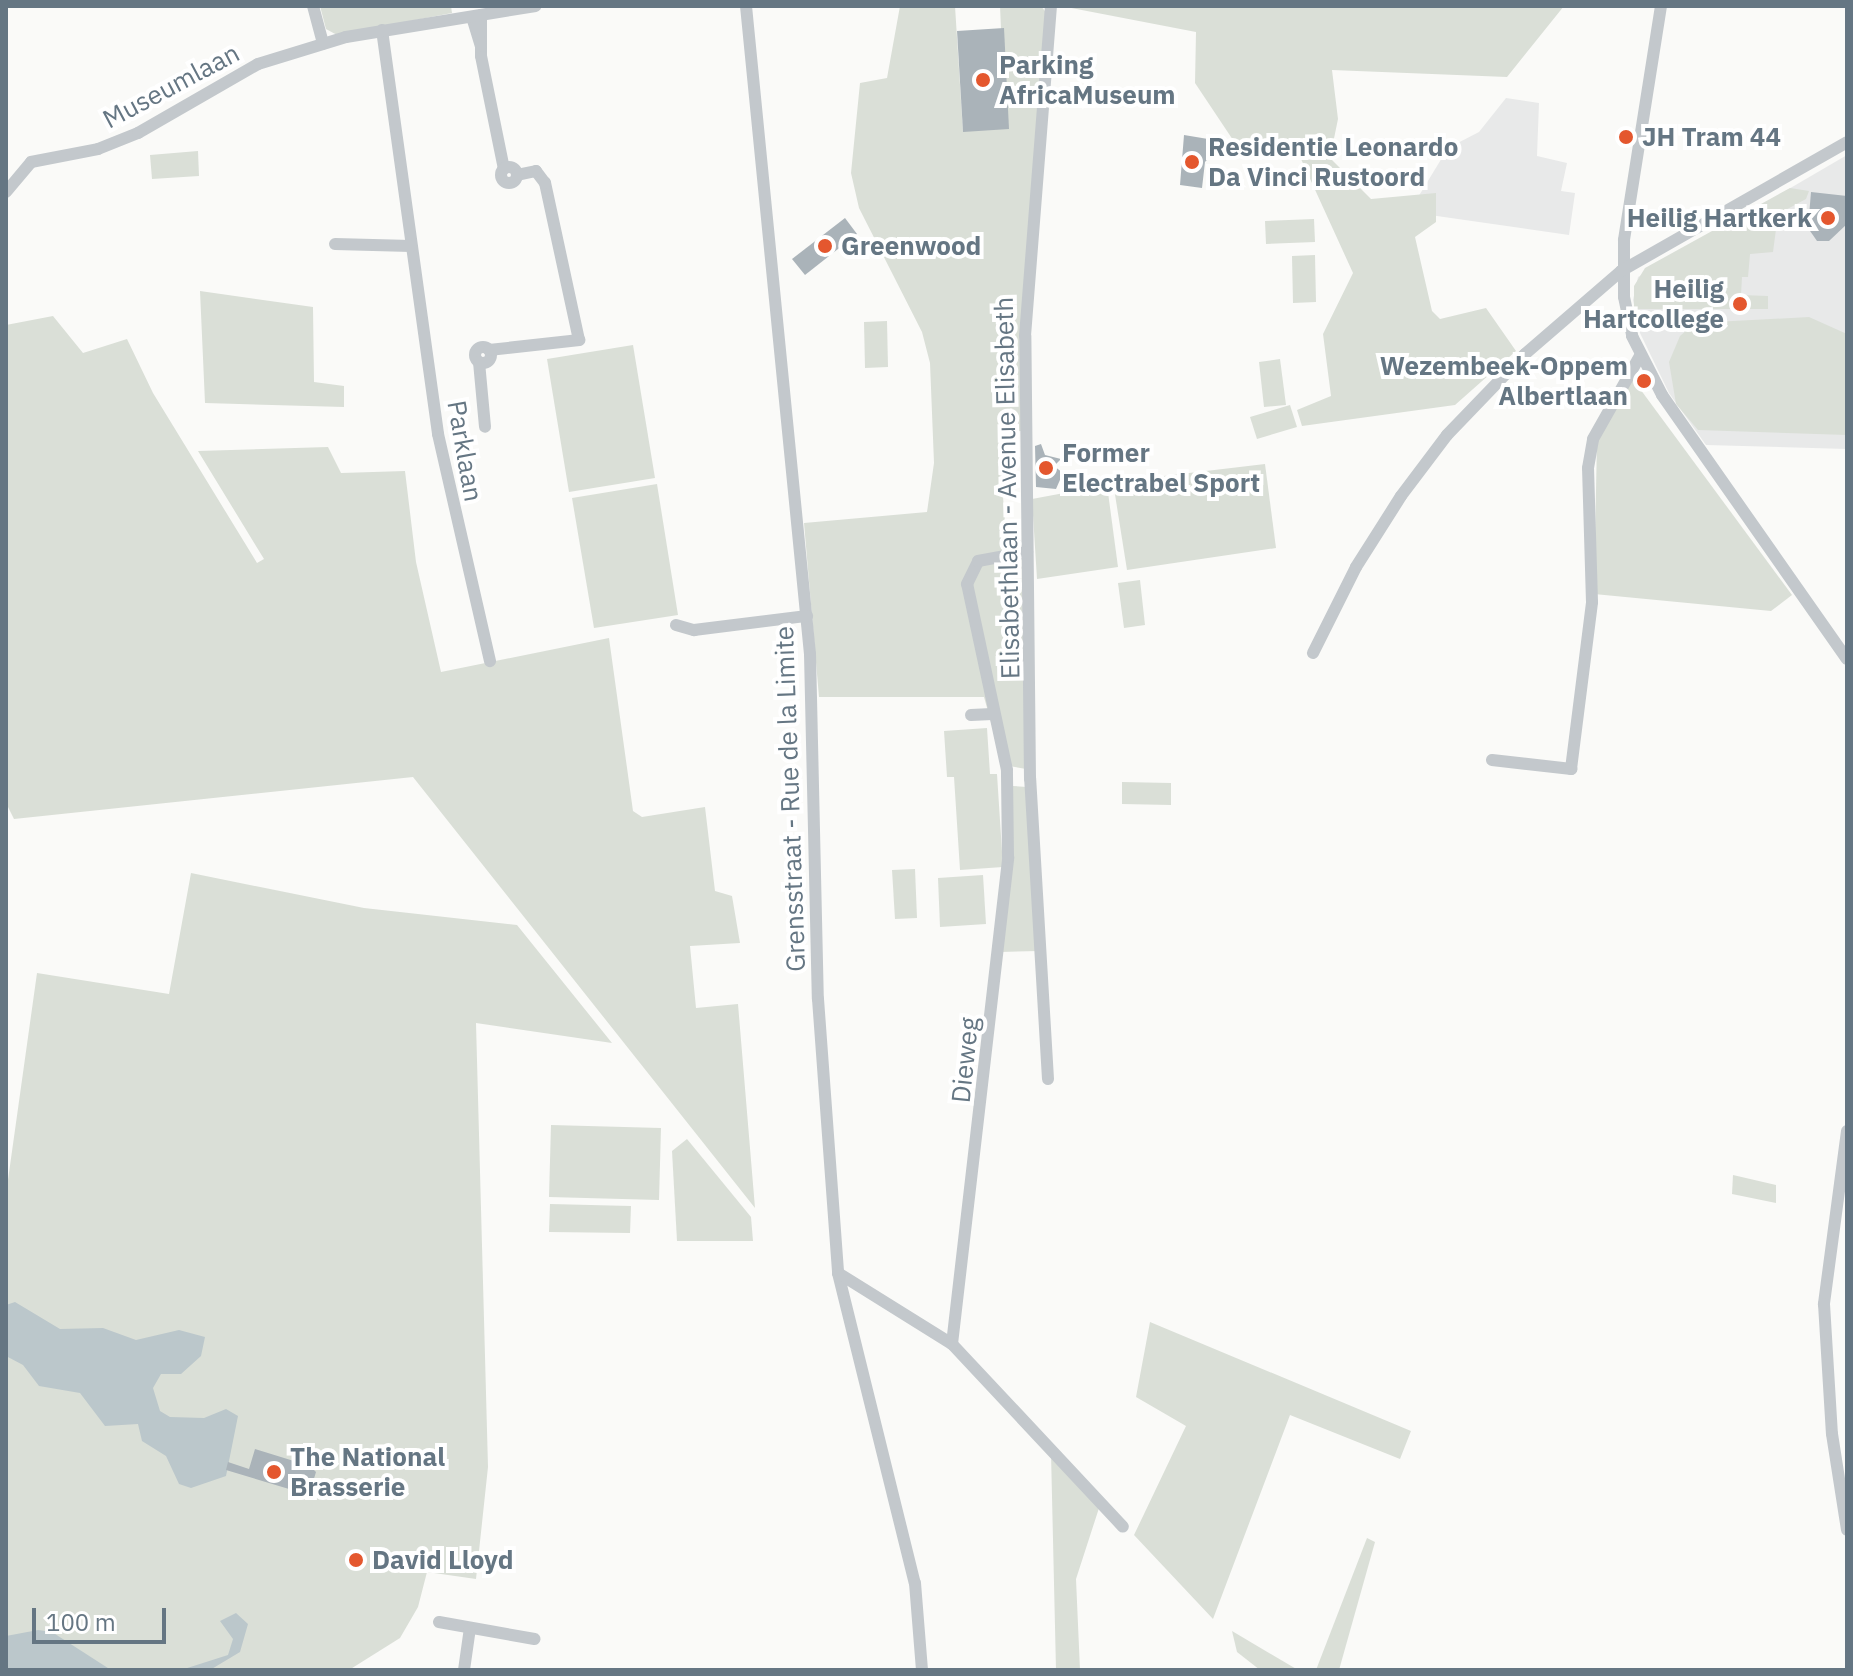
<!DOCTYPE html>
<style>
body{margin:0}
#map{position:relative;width:1853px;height:1676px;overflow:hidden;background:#fafaf8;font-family:"IBM Plex Sans",sans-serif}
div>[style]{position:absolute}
.built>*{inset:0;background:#e8e9e9}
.green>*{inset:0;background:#dadfd7}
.water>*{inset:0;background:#bbc7cb}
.building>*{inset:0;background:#aab3b9}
.minor>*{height:12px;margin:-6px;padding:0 6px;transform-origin:6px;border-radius:6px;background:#c3c8cc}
.minor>.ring{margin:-6px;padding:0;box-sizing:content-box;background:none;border:12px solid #c3c8cc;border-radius:50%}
.dots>*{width:22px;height:22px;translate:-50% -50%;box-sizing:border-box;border:4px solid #fff;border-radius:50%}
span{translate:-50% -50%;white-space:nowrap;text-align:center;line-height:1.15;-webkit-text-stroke:8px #fff;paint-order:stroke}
.poi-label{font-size:26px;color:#657683;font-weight:700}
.left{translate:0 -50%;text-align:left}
.right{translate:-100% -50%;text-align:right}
.street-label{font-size:26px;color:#657683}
.frame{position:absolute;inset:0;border:8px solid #657683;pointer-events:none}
.scale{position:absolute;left:32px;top:1608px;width:134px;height:36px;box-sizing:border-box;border:4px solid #657683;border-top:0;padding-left:10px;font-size:24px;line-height:28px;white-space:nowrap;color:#657683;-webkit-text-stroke:6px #fff;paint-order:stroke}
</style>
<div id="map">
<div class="built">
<i style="clip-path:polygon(1506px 98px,1539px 103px,1537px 156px,1567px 163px,1561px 191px,1575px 193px,1569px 235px,1409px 212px,1448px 148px,1479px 132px)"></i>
<i style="clip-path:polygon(1847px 155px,1847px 449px,1706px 445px,1669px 393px,1640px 333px,1633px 300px,1638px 277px)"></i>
</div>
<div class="green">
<i style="clip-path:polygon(320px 6px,451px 6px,452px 13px,337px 35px,326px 29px)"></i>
<i style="clip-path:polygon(900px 6px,955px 6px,963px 132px,1001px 29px,1000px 6px,1041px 6px,1048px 15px,1021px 431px,1004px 432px,1002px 484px,1007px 548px,1021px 540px,1026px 769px,1003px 765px,984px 697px,819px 697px,804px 523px,927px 512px,934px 463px,930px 363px,922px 332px,859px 208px,851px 173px,860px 83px,887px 78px)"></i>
<i style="clip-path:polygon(1061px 6px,1564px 6px,1507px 77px,1332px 70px,1338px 119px,1330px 158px,1371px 199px,1436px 193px,1436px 222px,1415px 237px,1432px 311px,1440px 319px,1486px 308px,1516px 351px,1455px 405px,1302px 426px,1297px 410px,1331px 396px,1323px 334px,1353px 273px,1301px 159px,1233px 140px,1195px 83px,1196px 32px)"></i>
<i style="clip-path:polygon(198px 151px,199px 176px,152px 179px,150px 155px)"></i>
<i style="clip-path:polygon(1790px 188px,1809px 191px,1806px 199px,1778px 214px,1773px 252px,1750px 254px,1748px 277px,1742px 277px,1741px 295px,1768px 296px,1768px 309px,1634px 309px,1634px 286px,1645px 268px)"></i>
<i style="clip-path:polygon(1314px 219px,1315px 242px,1266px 244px,1265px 221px)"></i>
<i style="clip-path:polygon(1315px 255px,1316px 302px,1293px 303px,1292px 256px)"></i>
<i style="clip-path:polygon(200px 291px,313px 307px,314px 382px,344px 386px,344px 407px,205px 403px)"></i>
<i style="clip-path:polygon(53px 316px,83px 353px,127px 339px,153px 393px,257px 563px,264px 559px,198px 451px,328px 447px,341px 473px,405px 471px,416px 562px,441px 672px,609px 638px,633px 811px,642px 817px,705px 807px,715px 891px,732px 896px,740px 943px,690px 946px,696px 1008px,738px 1004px,755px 1208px,413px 777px,14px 819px,6px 803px,6px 325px)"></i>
<i style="clip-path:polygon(1809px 317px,1847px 334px,1847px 435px,1698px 430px,1676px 404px,1669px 362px,1680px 336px,1695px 323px)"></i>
<i style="clip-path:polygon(887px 321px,888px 367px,865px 368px,864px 322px)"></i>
<i style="clip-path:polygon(633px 345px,655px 478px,569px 492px,547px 359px)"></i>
<i style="clip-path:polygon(1280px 359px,1286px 405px,1264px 407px,1259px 362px)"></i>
<i style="clip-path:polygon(1632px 378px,1792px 595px,1771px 611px,1594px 594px,1597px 440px)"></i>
<i style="clip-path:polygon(1290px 405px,1297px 427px,1257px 439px,1250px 417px)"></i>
<i style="clip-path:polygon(1265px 464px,1276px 548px,1127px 570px,1113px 482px)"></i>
<i style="clip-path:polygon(657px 484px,678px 615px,594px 628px,572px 498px)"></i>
<i style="clip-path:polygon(1107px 485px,1118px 567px,1037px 579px,1032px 499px)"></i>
<i style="clip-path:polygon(1140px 580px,1145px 625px,1124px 628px,1118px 583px)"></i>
<i style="clip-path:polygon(987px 728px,990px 774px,997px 774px,1003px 867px,960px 870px,954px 777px,947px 777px,944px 731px)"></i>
<i style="clip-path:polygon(1122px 782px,1171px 783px,1171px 805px,1122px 804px)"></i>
<i style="clip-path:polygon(1013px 786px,1027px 787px,1038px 951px,1000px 952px)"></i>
<i style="clip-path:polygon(915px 869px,917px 918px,895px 919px,892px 870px)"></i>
<i style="clip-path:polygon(191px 873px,364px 908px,517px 925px,612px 1043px,476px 1023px,488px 1467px,476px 1579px,427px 1572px,418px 1607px,400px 1638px,349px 1670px,6px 1670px,6px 1194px,37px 973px,169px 994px)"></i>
<i style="clip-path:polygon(983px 875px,986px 924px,940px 927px,938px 878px)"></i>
<i style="clip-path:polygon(551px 1125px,661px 1128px,659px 1200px,549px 1197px)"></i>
<i style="clip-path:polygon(687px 1139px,751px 1217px,753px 1241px,677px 1241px,672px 1151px)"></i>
<i style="clip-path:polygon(1733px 1175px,1776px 1185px,1776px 1203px,1732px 1194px)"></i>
<i style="clip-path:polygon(550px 1204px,631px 1206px,630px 1233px,549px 1232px)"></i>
<i style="clip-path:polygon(1150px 1322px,1411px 1431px,1400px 1459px,1290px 1415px,1213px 1619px,1134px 1535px,1186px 1426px,1136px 1397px)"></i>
<i style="clip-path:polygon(1051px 1453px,1100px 1505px,1076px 1579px,1080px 1670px,1056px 1670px)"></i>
<i style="clip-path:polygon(1367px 1538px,1375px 1542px,1339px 1670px,1316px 1670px)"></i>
<i style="clip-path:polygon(1232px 1631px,1298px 1670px,1260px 1670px,1237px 1652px)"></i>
</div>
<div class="water">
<i style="clip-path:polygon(15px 1302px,60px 1329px,103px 1328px,136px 1340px,179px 1330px,205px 1337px,201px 1356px,181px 1374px,161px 1374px,153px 1388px,160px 1411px,170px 1417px,204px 1418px,226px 1409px,238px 1416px,226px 1476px,191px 1488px,179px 1484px,166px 1456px,142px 1441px,138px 1424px,105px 1426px,80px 1393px,39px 1386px,23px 1365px,6px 1356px,6px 1305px)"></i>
<i style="clip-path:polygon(236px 1613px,248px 1624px,240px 1652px,210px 1670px,181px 1670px,228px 1655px,233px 1639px,220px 1621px)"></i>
<i style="clip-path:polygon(38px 1630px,52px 1632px,111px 1670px,6px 1670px,6px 1636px)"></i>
</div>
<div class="building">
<i style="clip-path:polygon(1004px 28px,1009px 129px,963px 132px,957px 31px)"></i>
<i style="clip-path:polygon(1184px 135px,1208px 139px,1212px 154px,1205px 162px,1202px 188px,1180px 185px)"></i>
<i style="clip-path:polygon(1811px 192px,1847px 196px,1847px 224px,1829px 241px,1817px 241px,1808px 228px)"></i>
<i style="clip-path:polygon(845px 218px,857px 234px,805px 275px,792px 259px)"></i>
<i style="clip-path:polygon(1041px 444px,1045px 455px,1061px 459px,1054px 466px,1063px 473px,1056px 489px,1036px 487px,1035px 446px)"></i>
<i style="clip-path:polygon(255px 1449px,310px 1466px,316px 1472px,309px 1495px,226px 1470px,228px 1462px,249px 1469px)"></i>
</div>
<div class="minor">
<i style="left:313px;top:6px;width:39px;rotate:75deg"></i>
<i style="left:746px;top:6px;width:651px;rotate:84.36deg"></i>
<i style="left:810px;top:654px;width:345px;rotate:88.7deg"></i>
<i style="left:818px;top:999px;width:275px;rotate:85.8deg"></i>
<i style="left:838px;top:1273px;width:319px;rotate:76.1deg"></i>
<i style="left:915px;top:1583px;width:87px;rotate:85.4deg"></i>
<i style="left:1661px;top:6px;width:237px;rotate:99deg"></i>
<i style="left:1624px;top:240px;width:57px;rotate:90deg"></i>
<i style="left:1624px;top:297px;width:40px;rotate:78deg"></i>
<i style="left:1632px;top:336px;width:66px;rotate:63deg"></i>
<i style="left:1662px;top:395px;width:322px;rotate:55deg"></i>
<i style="left:481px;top:15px;width:41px;rotate:90deg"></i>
<i style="left:481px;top:56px;width:115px;rotate:78.5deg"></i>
<i style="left:472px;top:17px;width:30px;rotate:73deg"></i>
<i style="left:382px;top:30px;width:408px;rotate:82.1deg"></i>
<i style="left:438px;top:434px;width:233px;rotate:77.1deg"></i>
<i class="ring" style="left:501px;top:167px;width:4px;height:4px"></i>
<i style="left:6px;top:192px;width:39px;rotate:-50deg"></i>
<i style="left:31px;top:162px;width:68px;rotate:-11deg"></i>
<i style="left:98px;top:149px;width:43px;rotate:-21.8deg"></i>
<i style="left:138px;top:133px;width:138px;rotate:-29.9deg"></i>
<i style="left:258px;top:64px;width:92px;rotate:-17.1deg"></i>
<i style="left:346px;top:37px;width:192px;rotate:-9.3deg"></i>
<i style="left:335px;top:244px;width:76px;rotate:1.5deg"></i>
<i class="ring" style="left:475px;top:347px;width:4px;height:4px"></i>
<i style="left:489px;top:350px;width:91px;rotate:-6.3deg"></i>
<i style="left:579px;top:340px;width:161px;rotate:-102.2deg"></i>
<i style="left:545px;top:183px;width:15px;rotate:-127deg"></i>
<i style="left:536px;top:171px;width:19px;rotate:168deg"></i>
<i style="left:479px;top:362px;width:65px;rotate:84.7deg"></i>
<i style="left:676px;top:625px;width:19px;rotate:16deg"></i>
<i style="left:694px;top:630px;width:114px;rotate:-7.1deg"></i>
<i style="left:1313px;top:653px;width:96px;rotate:-63.4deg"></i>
<i style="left:1356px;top:567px;width:84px;rotate:-57.6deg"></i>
<i style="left:1401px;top:496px;width:76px;rotate:-53deg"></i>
<i style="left:1447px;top:435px;width:112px;rotate:-46.1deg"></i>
<i style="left:1525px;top:354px;width:127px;rotate:-40.8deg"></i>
<i style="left:1621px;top:271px;width:260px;rotate:-29.7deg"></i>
<i style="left:971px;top:715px;width:21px;rotate:-3deg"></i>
<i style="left:1492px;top:760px;width:80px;rotate:6.5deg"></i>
<i style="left:1571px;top:769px;width:168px;rotate:-82.8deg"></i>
<i style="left:1592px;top:602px;width:134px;rotate:-91.7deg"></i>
<i style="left:1588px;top:468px;width:29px;rotate:-80deg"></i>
<i style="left:1593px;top:439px;width:95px;rotate:-60.5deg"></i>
<i style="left:1048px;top:1079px;width:301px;rotate:-93.4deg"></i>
<i style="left:1030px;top:779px;width:443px;rotate:-90.6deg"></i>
<i style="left:1025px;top:336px;width:331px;rotate:-85.5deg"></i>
<i style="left:1847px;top:1131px;width:175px;rotate:97.6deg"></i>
<i style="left:1824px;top:1304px;width:130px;rotate:86.5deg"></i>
<i style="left:1832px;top:1434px;width:97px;rotate:81.1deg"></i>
<i style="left:838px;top:1273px;width:134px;rotate:31.9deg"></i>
<i style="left:952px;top:1344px;width:250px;rotate:46.9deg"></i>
<i style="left:952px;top:1344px;width:490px;rotate:-83.4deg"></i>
<i style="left:1008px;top:857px;width:87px;rotate:-90.7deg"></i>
<i style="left:1007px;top:770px;width:190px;rotate:-102.1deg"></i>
<i style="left:967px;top:584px;width:25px;rotate:-64deg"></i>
<i style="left:978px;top:561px;width:50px;rotate:-10.4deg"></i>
<i style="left:439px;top:1622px;width:97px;rotate:10.1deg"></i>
<i style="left:464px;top:1670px;width:42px;rotate:-81.9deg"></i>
</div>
<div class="dots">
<i style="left:983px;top:80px;background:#e4572e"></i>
<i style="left:1626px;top:137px;background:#e4572e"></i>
<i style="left:1192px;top:162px;background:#e4572e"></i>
<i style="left:1828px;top:218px;background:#e4572e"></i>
<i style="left:825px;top:246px;background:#e4572e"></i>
<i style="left:1740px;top:304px;background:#e4572e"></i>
<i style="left:1644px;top:381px;background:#e4572e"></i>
<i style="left:1046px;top:468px;background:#e4572e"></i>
<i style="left:274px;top:1472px;background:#e4572e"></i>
<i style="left:356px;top:1560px;background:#e4572e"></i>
</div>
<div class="poi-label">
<span class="left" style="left:999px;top:80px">Parking<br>AfricaMuseum</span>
<span class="left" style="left:1642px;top:137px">JH Tram 44</span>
<span class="left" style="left:1208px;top:162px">Residentie Leonardo<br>Da Vinci Rustoord</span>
<span class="right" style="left:1812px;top:218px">Heilig Hartkerk</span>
<span class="left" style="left:841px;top:246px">Greenwood</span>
<span class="right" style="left:1724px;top:304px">Heilig<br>Hartcollege</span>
<span class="right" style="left:1628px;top:381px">Wezembeek-Oppem<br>Albertlaan</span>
<span class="left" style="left:1062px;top:468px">Former<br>Electrabel Sport</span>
<span class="left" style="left:290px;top:1472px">The National<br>Brasserie</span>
<span class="left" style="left:372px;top:1560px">David Lloyd</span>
</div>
<div class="street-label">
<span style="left:171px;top:86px;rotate:-28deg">Museumlaan</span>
<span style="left:465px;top:451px;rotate:80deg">Parklaan</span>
<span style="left:1007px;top:488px;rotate:-91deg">Elisabethlaan - Avenue Elisabeth</span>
<span style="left:790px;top:799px;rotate:-92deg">Grensstraat - Rue de la Limite</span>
<span style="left:965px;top:1060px;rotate:-84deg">Dieweg</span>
</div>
<div class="frame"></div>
<div class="scale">100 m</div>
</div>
